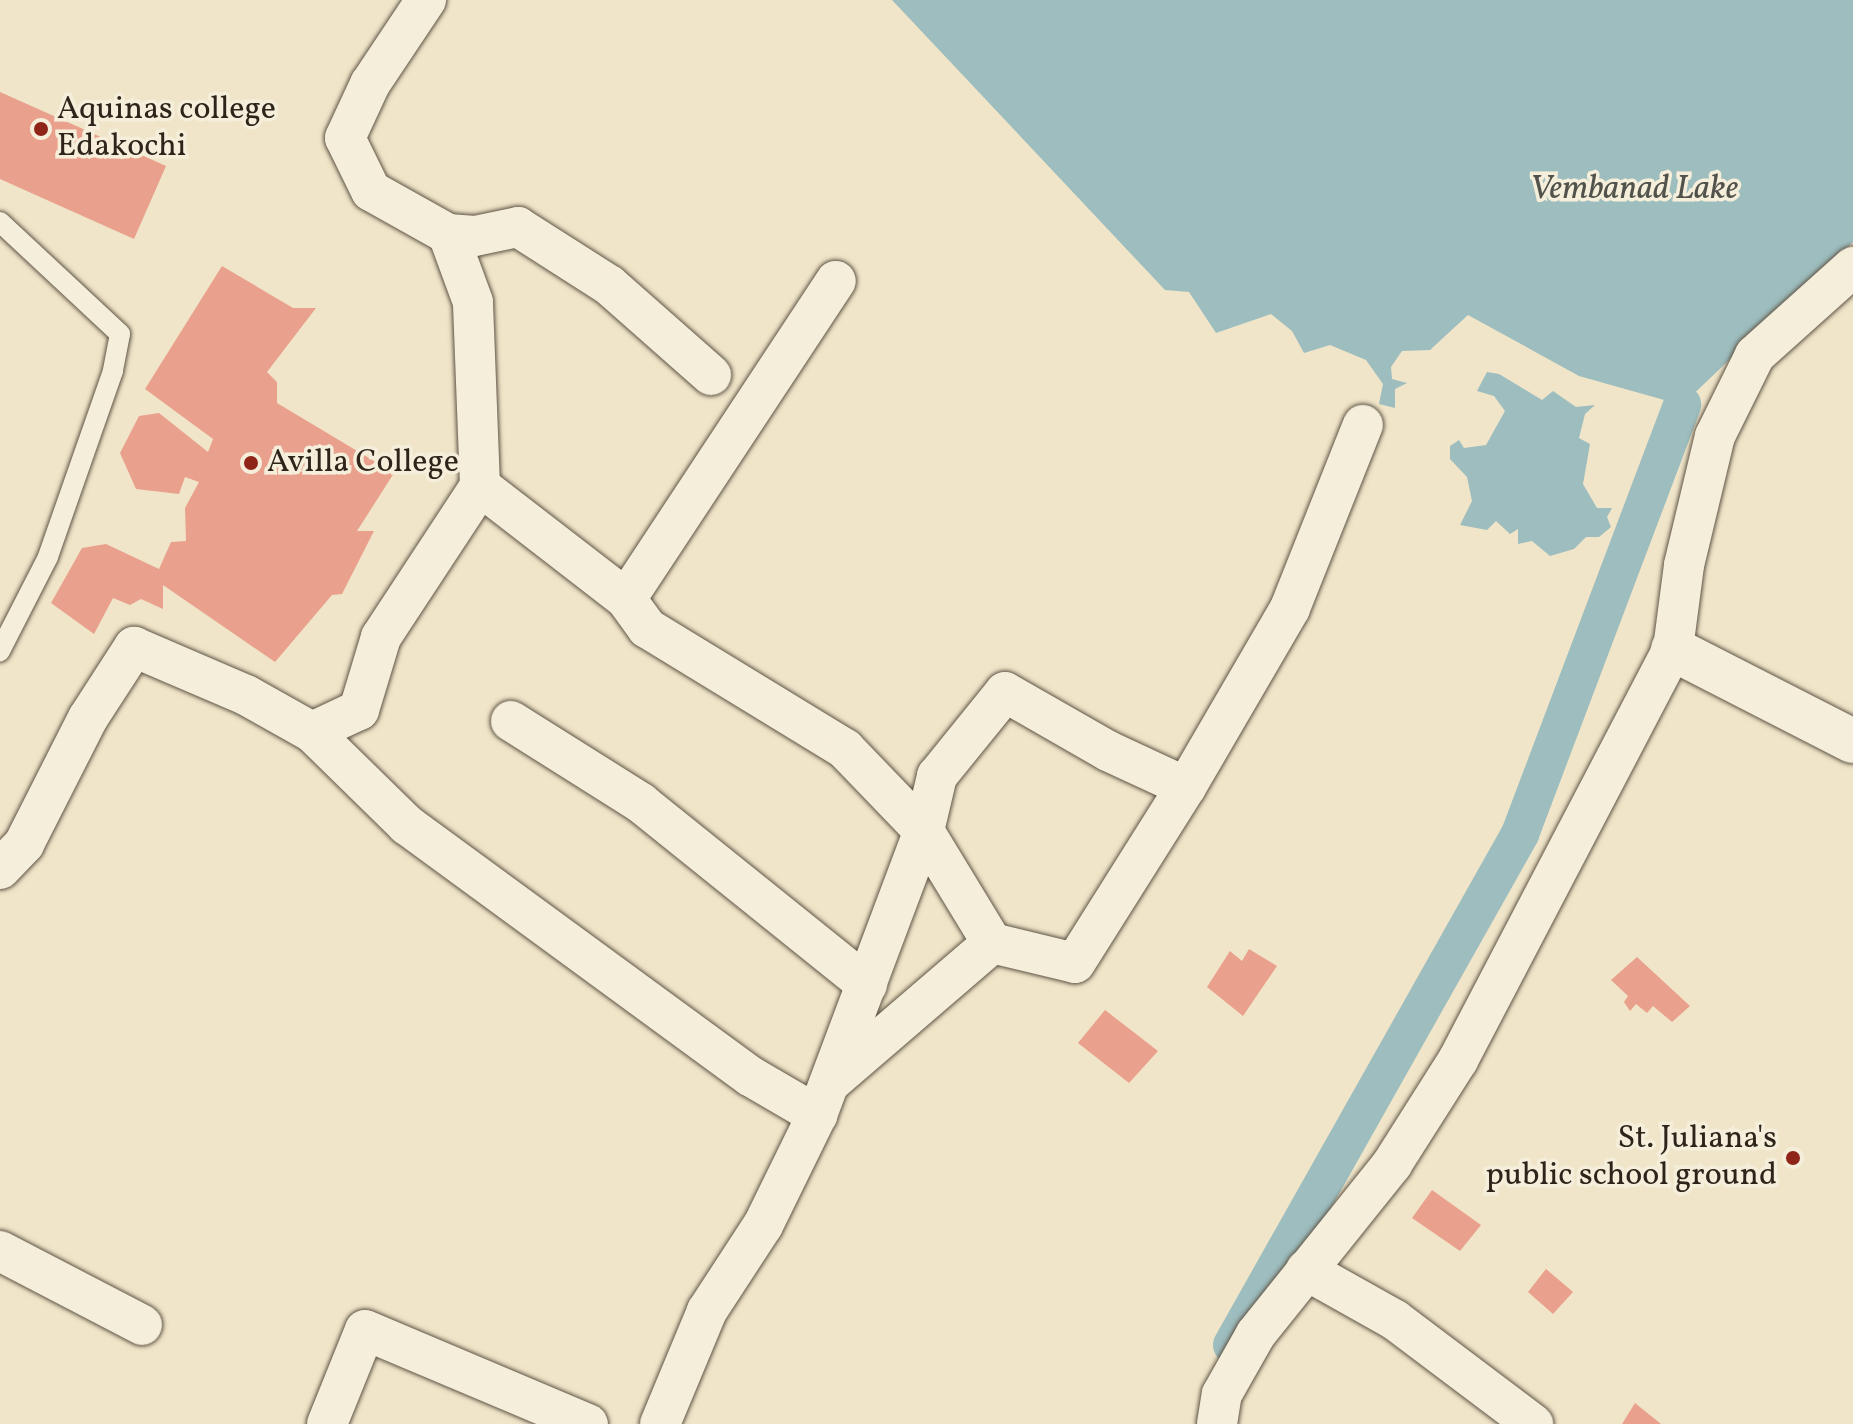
<!DOCTYPE html>
<style>
body{margin:0}
#map{position:relative;width:1853px;height:1424px;overflow:hidden;background:#f0e5c8;font-family:Vollkorn,serif}
div>[style]{position:absolute}
.water>*{inset:0;background:#9dbdbe}
.canal>*{height:38px;margin:-19px;padding:0 19px;transform-origin:19px;border-radius:19px;background:#9dbdbe}
.building>*{inset:0;background:#e9a08c}
.roads{filter:drop-shadow(0 0 2px #5f5446) drop-shadow(0 0 2px #5f5446)}
.lane>*{height:20px;margin:-10px;padding:0 10px;transform-origin:10px;border-radius:10px;background:#f5eedb}
.street>*{height:40px;margin:-20px;padding:0 20px;transform-origin:20px;border-radius:20px;background:#f5eedb}
.secondary>*{height:44px;margin:-22px;padding:0 22px;transform-origin:22px;border-radius:22px;background:#f5eedb}
.dots>*{width:22px;height:22px;translate:-50% -50%;box-sizing:border-box;border:4px solid #f5eedb;border-radius:50%}
span{translate:-50% -50%;white-space:nowrap;text-align:center;line-height:1.15;-webkit-text-stroke:7px #f5eedb;paint-order:stroke}
.poi-label{font-size:32px;color:#2f241a}
.left{translate:0 -50%;text-align:left}
.right{translate:-100% -50%;text-align:right}
.water-label{font-size:34px;color:#50524b;font-style:italic}
</style>
<div id="map">
<div class="water">
<i style="clip-path:polygon(892px 0,1853px 0,1853px 242px,1682px 405px,1579px 376px,1468px 315px,1430px 350px,1402px 351px,1391px 367px,1392px 379px,1407px 383px,1395px 389px,1395px 408px,1379px 404px,1383px 384px,1366px 360px,1330px 345px,1304px 353px,1292px 331px,1271px 314px,1216px 333px,1189px 292px,1165px 290px)"></i>
<i style="clip-path:polygon(1487px 372px,1499px 374px,1542px 400px,1553px 391px,1576px 407px,1595px 405px,1585px 414px,1579px 438px,1590px 444px,1583px 484px,1597px 508px,1612px 508px,1607px 517px,1611px 527px,1599px 537px,1586px 537px,1574px 549px,1550px 556px,1532px 541px,1518px 544px,1518px 529px,1510px 534px,1496px 521px,1487px 530px,1460px 525px,1472px 501px,1467px 477px,1450px 459px,1450px 446px,1459px 440px,1464px 448px,1486px 445px,1505px 411px,1494px 396px,1477px 391px)"></i>
</div>
<div class="canal">
<i style="left:1232px;top:1345px;width:587px;rotate:-60.59deg"></i>
<i style="left:1520px;top:834px;width:459px;rotate:-69.3deg"></i>
</div>
<div class="building">
<i style="clip-path:polygon(0 92px,166px 166px,134px 239px,0 179px)"></i>
<i style="clip-path:polygon(222px 266px,293px 308px,316px 308px,267px 372px,277px 382px,277px 403px,394px 473px,357px 531px,374px 531px,342px 594px,332px 595px,275px 662px,163px 585px,163px 609px,141px 599px,130px 605px,113px 598px,94px 634px,51px 603px,82px 548px,106px 544px,159px 569px,171px 542px,186px 541px,185px 508px,199px 482px,185px 477px,179px 494px,136px 489px,120px 453px,139px 416px,159px 413px,208px 452px,213px 439px,145px 389px)"></i>
<i style="clip-path:polygon(1249px 949px,1277px 966px,1243px 1016px,1207px 987px,1230px 951px,1242px 961px)"></i>
<i style="clip-path:polygon(1637px 957px,1690px 1006px,1672px 1022px,1653px 1006px,1647px 1013px,1636px 1004px,1630px 1011px,1624px 1002px,1628px 996px,1611px 980px)"></i>
<i style="clip-path:polygon(1105px 1010px,1158px 1051px,1129px 1083px,1078px 1043px)"></i>
<i style="clip-path:polygon(1432px 1190px,1481px 1225px,1460px 1251px,1412px 1218px)"></i>
<i style="clip-path:polygon(1546px 1269px,1573px 1292px,1553px 1314px,1528px 1292px)"></i>
<i style="clip-path:polygon(1635px 1403px,1661px 1424px,1622px 1424px)"></i>
</div>
<div class="roads">
<div class="lane">
<i style="left:0;top:222px;width:164px;rotate:43deg"></i>
<i style="left:120px;top:334px;width:38px;rotate:101deg"></i>
<i style="left:113px;top:371px;width:197px;rotate:109.3deg"></i>
<i style="left:48px;top:557px;width:106px;rotate:117.1deg"></i>
</div>
<div class="street">
<i style="left:448px;top:234px;width:27px;rotate:4deg"></i>
<i style="left:475px;top:236px;width:44px;rotate:-11.8deg"></i>
<i style="left:518px;top:227px;width:108px;rotate:32.5deg"></i>
<i style="left:609px;top:285px;width:136px;rotate:41.4deg"></i>
<i style="left:480px;top:486px;width:185px;rotate:37.7deg"></i>
<i style="left:626px;top:599px;width:36px;rotate:54deg"></i>
<i style="left:647px;top:628px;width:232px;rotate:31.4deg"></i>
<i style="left:845px;top:749px;width:114px;rotate:46.1deg"></i>
<i style="left:924px;top:831px;width:131px;rotate:58.7deg"></i>
<i style="left:992px;top:943px;width:85px;rotate:13.5deg"></i>
<i style="left:1075px;top:963px;width:208px;rotate:-57.8deg"></i>
<i style="left:626px;top:599px;width:381px;rotate:-56.6deg"></i>
<i style="left:511px;top:721px;width:154px;rotate:32.2deg"></i>
<i style="left:641px;top:803px;width:290px;rotate:38.8deg"></i>
<i style="left:312px;top:732px;width:133px;rotate:44.4deg"></i>
<i style="left:407px;top:825px;width:425px;rotate:36.2deg"></i>
<i style="left:750px;top:1076px;width:78px;rotate:30.2deg"></i>
<i style="left:817px;top:1115px;width:123px;rotate:116.1deg"></i>
<i style="left:763px;top:1225px;width:103px;rotate:123.1deg"></i>
<i style="left:707px;top:1311px;width:122px;rotate:112.6deg"></i>
<i style="left:0;top:869px;width:35px;rotate:-46deg"></i>
<i style="left:24px;top:844px;width:141px;rotate:-63.1deg"></i>
<i style="left:88px;top:718px;width:85px;rotate:-57.1deg"></i>
<i style="left:134px;top:647px;width:122px;rotate:23.2deg"></i>
<i style="left:246px;top:695px;width:76px;rotate:29.3deg"></i>
<i style="left:312px;top:732px;width:52px;rotate:-25.1deg"></i>
<i style="left:359px;top:710px;width:76px;rotate:-73.2deg"></i>
<i style="left:381px;top:637px;width:181px;rotate:-56.7deg"></i>
<i style="left:480px;top:486px;width:184px;rotate:-92.2deg"></i>
<i style="left:473px;top:302px;width:72px;rotate:-110.2deg"></i>
<i style="left:448px;top:234px;width:88px;rotate:-150.8deg"></i>
<i style="left:371px;top:191px;width:59px;rotate:-116.1deg"></i>
<i style="left:345px;top:138px;width:60px;rotate:-65.2deg"></i>
<i style="left:370px;top:84px;width:101px;rotate:-56.3deg"></i>
<i style="left:833px;top:1080px;width:210px;rotate:-40.7deg"></i>
<i style="left:817px;top:1115px;width:303px;rotate:-69.4deg"></i>
<i style="left:924px;top:831px;width:57px;rotate:-76.7deg"></i>
<i style="left:937px;top:776px;width:108px;rotate:-51deg"></i>
<i style="left:1005px;top:692px;width:119px;rotate:29.8deg"></i>
<i style="left:1108px;top:751px;width:86px;rotate:24.8deg"></i>
<i style="left:1186px;top:787px;width:207px;rotate:-59.8deg"></i>
<i style="left:1290px;top:608px;width:197px;rotate:-68.3deg"></i>
<i style="left:0;top:1251px;width:160px;rotate:27.5deg"></i>
<i style="left:1306px;top:1270px;width:102px;rotate:29.3deg"></i>
<i style="left:1395px;top:1320px;width:173px;rotate:37deg"></i>
<i style="left:327px;top:1424px;width:101px;rotate:-68deg"></i>
<i style="left:365px;top:1330px;width:242px;rotate:22.9deg"></i>
<i style="left:1217px;top:1424px;width:30px;rotate:-81deg"></i>
<i style="left:1222px;top:1394px;width:69px;rotate:-60.5deg"></i>
<i style="left:1256px;top:1334px;width:218px;rotate:-51.3deg"></i>
<i style="left:1392px;top:1164px;width:123px;rotate:-57.6deg"></i>
<i style="left:1458px;top:1060px;width:464px;rotate:-62.4deg"></i>
<i style="left:1673px;top:649px;width:85px;rotate:-82.5deg"></i>
<i style="left:1684px;top:565px;width:133px;rotate:-76.5deg"></i>
<i style="left:1715px;top:436px;width:90px;rotate:-63.7deg"></i>
<i style="left:1755px;top:355px;width:132px;rotate:-41.9deg"></i>
</div>
<div class="secondary">
<i style="left:1673px;top:649px;width:202px;rotate:27.1deg"></i>
</div>
</div>
<div class="dots">
<i style="left:41px;top:129px;background:#8f2418"></i>
<i style="left:251px;top:463px;background:#8f2418"></i>
<i style="left:1793px;top:1158px;background:#8f2418"></i>
</div>
<div class="poi-label">
<span class="left" style="left:57px;top:129px">Aquinas college<br>Edakochi</span>
<span class="left" style="left:267px;top:463px">Avilla College</span>
<span class="right" style="left:1777px;top:1158px">St. Juliana's<br>public school ground</span>
</div>
<div class="water-label">
<span style="left:1634px;top:190px">Vembanad Lake</span>
</div>
</div>
